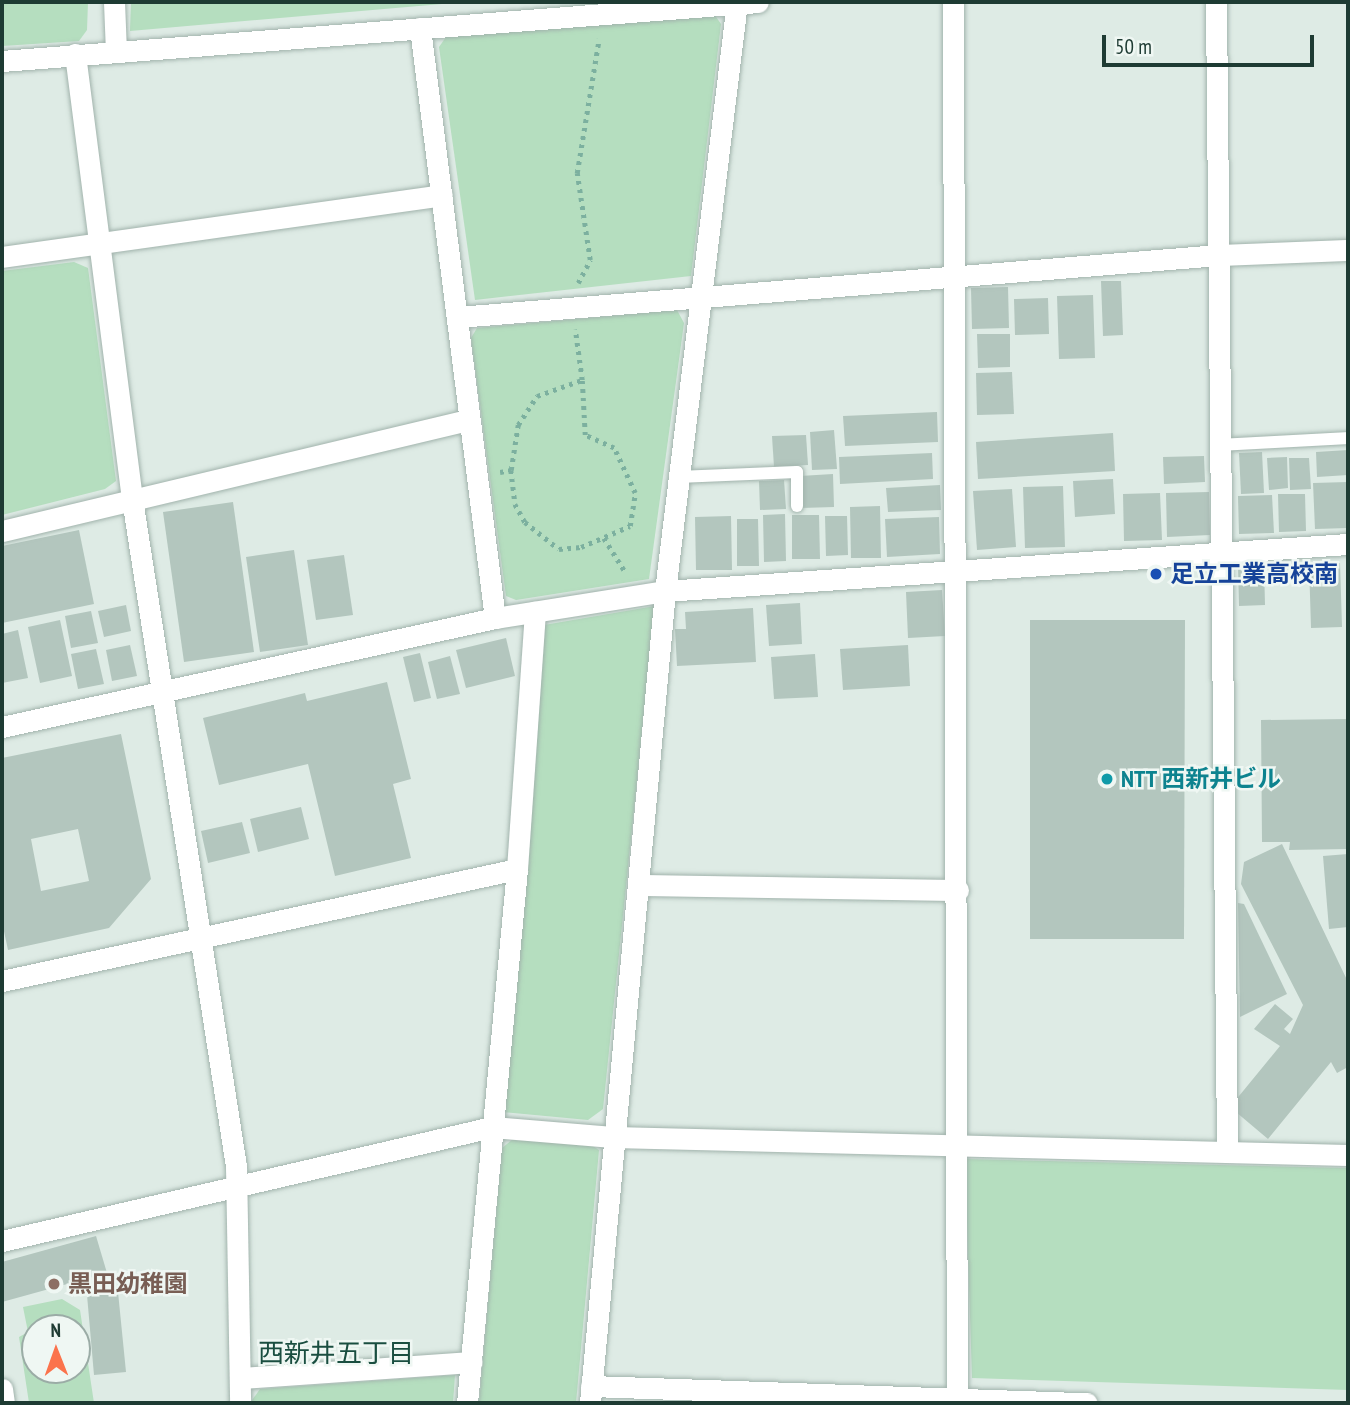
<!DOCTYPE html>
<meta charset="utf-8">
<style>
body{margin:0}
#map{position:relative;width:1350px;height:1405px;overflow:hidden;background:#deebe5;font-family:"PT Sans Narrow","Noto Sans JP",sans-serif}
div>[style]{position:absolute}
.green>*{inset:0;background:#b5debf}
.building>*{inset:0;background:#b3c6be}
.path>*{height:4.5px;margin-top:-2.25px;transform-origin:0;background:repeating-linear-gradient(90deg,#7cb09f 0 3.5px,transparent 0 8.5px)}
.roads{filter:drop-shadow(0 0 2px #a1b3ac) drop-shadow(0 0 2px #a1b3ac)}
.lane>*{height:12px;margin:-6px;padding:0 6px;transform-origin:6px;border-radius:6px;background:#fff}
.street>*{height:21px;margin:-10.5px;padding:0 10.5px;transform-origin:10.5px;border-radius:10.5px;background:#fff}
.secondary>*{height:21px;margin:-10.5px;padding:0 10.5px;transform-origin:10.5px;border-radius:10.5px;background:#fff}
.dots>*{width:19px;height:19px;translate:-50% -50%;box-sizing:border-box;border:4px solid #eff7f3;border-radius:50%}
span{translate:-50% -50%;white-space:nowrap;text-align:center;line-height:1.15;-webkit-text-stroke:5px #eff7f3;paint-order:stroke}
.transit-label{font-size:24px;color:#164399;font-weight:700}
.left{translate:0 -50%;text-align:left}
.culture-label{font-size:24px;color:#0d838f;font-weight:700}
.education-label{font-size:24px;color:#785e54;font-weight:700}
.neighbourhood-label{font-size:26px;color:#1a4e40}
.frame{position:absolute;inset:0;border:4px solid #1e3b33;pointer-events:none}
.north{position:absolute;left:21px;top:1314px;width:70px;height:70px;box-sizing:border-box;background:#eff7f3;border:2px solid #9baca6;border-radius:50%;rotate:359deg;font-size:19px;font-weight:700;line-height:28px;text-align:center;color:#1e3b33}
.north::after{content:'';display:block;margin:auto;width:24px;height:32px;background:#fb734c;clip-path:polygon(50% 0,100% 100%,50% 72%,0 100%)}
.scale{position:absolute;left:1102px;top:35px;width:212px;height:32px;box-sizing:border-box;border:4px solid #1e3b33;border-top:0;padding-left:9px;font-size:21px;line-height:24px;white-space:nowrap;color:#1e3b33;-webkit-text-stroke:5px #eff7f3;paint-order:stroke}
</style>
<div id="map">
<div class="green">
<i style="clip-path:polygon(2px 2px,88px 2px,87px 30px,79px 41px,2px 46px)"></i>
<i style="clip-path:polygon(131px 2px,465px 2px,130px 31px)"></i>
<i style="clip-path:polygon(714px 14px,721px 24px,691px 276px,475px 300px,439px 47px,446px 37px)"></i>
<i style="clip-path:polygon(74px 262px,88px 268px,116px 481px,105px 489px,2px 515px,2px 271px)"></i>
<i style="clip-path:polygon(677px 310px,684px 323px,649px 579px,516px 600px,506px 596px,471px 338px,477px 328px)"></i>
<i style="clip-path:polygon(655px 606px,603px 1109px,588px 1120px,502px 1112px,544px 625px)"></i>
<i style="clip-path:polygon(513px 1139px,588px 1143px,599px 1150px,576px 1403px,479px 1403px,502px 1148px)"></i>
<i style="clip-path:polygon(965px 1159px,1348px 1168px,1348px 1390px,972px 1378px)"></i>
<i style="clip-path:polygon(evenodd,62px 1299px,80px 1310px,94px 1403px,29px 1403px,19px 1337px,28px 1332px,23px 1307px,62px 1299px,35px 1328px,77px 1328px,77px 1370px,35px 1370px,35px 1328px)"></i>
<i style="clip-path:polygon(455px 1375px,453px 1403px,250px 1403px,260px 1389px)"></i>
</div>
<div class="building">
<i style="clip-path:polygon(1101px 281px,1121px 281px,1123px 335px,1103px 336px)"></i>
<i style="clip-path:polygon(1008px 287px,1009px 328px,972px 329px,971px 288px)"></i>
<i style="clip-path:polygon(1093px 295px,1095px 358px,1059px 359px,1057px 296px)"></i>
<i style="clip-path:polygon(1048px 298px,1049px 334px,1015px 335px,1014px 299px)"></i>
<i style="clip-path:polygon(977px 334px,1010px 334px,1010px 367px,978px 368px)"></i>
<i style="clip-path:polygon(1012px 372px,1014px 414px,977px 415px,976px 373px)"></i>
<i style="clip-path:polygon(937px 412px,938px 442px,845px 446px,843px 416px)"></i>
<i style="clip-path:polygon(834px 430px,837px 469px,812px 470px,810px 432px)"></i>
<i style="clip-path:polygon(1113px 433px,1115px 471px,978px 479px,976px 442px)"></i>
<i style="clip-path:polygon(806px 435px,808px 465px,774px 467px,772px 436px)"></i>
<i style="clip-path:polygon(1348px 450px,1348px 475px,1317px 477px,1316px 452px)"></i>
<i style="clip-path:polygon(1262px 452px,1264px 493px,1241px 494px,1239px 453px)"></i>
<i style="clip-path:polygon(932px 453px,933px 479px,840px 484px,839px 457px)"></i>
<i style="clip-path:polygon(1204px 456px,1205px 482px,1164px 484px,1163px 457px)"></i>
<i style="clip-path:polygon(1287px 457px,1288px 488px,1269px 490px,1267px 458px)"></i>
<i style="clip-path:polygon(1289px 458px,1309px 458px,1311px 489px,1290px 490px)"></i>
<i style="clip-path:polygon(833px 474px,834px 507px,801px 508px,800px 476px)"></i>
<i style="clip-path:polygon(1113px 479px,1115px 514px,1075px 517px,1073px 481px)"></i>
<i style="clip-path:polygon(784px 480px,786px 509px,760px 510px,759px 481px)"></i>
<i style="clip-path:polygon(1348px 482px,1348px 528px,1315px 529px,1313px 483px)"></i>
<i style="clip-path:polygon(940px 485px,941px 510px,888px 512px,886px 488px)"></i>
<i style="clip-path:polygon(1063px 486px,1065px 547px,1025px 548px,1023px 487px)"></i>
<i style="clip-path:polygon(1012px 489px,1016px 547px,977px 550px,973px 491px)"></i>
<i style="clip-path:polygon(1209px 492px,1210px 535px,1167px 537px,1166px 493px)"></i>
<i style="clip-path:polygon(1160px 493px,1162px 540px,1124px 541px,1123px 494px)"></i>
<i style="clip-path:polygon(1278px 494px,1305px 494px,1306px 531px,1279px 532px)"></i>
<i style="clip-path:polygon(1272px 495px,1274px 533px,1239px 534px,1238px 496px)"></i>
<i style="clip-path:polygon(233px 502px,254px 652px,184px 662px,163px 512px)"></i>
<i style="clip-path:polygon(880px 506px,881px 558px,851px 558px,850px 507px)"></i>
<i style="clip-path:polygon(785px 514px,786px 561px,764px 562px,763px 515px)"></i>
<i style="clip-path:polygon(792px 515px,819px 515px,820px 559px,792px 559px)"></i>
<i style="clip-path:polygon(731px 516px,732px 570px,696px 570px,695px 517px)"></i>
<i style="clip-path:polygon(825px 516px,847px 516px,848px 555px,826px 556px)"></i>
<i style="clip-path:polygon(939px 517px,940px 554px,887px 557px,885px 519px)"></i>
<i style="clip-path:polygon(737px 519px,758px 519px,759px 566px,737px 566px)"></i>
<i style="clip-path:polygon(79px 530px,94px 604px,2px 623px,2px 546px)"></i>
<i style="clip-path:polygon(294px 550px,308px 645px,260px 652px,246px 557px)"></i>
<i style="clip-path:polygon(344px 555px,353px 615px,316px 620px,307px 560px)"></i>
<i style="clip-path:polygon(1340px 563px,1342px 627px,1311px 628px,1309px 564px)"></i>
<i style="clip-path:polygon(1264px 565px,1265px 605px,1239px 606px,1238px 566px)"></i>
<i style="clip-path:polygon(942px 590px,945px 636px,908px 638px,906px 592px)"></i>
<i style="clip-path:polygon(800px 603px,802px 644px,769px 646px,766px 605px)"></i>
<i style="clip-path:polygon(126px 605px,131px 631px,104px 637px,98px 611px)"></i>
<i style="clip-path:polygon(753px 608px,756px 662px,677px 666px,675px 629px,686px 629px,685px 612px)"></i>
<i style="clip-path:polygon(91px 611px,98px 643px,71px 648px,65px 616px)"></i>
<i style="clip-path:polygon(60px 620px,72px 676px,40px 683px,28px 627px)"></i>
<i style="clip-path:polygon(1030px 620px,1185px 620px,1184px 939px,1030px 939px)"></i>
<i style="clip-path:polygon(18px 630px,28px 678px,2px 683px,2px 634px)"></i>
<i style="clip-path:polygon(506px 638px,515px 676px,466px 688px,456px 650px)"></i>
<i style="clip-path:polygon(130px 645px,137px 676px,112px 681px,106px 650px)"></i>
<i style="clip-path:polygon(908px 645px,910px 686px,843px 690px,840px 649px)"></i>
<i style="clip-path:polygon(96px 649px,104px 684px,78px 689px,71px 654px)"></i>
<i style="clip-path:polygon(420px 653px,431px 698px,414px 702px,403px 657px)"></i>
<i style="clip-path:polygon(815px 654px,818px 697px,774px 699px,771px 657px)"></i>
<i style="clip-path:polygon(450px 656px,460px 694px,437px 699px,428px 662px)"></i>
<i style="clip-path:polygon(387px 682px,411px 779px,393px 784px,411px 858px,335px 876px,308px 764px,219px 785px,203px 718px,305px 693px,307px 701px)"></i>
<i style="clip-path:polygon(1348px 719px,1348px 849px,1289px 850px,1290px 842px,1262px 842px,1261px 720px)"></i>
<i style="clip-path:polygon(evenodd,121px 734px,151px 879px,109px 928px,8px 950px,2px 922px,2px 758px,121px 734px,78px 829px,89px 881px,41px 891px,31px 839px,78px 829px)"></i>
<i style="clip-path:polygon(301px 807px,309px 839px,258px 852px,250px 819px)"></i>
<i style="clip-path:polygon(242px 822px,250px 853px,208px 863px,201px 831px)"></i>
<i style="clip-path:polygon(1282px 844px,1348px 982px,1348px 1067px,1337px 1073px,1331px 1062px,1268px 1139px,1230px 1107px,1280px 1046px,1254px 1029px,1275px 1004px,1293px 1019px,1284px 1029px,1290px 1034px,1303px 1005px,1241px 884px,1244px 862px)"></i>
<i style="clip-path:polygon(1348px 854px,1348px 927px,1329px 929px,1323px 856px)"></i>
<i style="clip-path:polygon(1238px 903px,1244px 904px,1287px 994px,1240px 1017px)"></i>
<i style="clip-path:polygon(96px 1236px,107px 1273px,2px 1302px,2px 1262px)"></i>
<i style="clip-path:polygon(118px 1292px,126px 1372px,94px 1375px,87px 1295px)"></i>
</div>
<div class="path">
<i style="left:578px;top:283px;width:26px;rotate:-62deg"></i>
<i style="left:590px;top:260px;width:88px;rotate:-98.5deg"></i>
<i style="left:577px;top:173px;width:136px;rotate:-80.7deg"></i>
<i style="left:511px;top:470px;width:34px;rotate:83deg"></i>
<i style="left:515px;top:504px;width:21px;rotate:61deg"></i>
<i style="left:525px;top:522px;width:43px;rotate:38.5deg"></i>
<i style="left:559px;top:549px;width:22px;rotate:-5deg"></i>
<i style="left:581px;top:547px;width:53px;rotate:-23.2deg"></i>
<i style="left:630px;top:526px;width:33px;rotate:-81deg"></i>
<i style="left:635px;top:493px;width:50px;rotate:-115deg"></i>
<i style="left:614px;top:448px;width:32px;rotate:-156deg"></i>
<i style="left:585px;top:435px;width:55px;rotate:-93.1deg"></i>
<i style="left:500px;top:472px;width:11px;rotate:-10deg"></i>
<i style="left:511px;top:470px;width:46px;rotate:-81.2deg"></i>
<i style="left:518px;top:425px;width:35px;rotate:-57deg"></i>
<i style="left:537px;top:396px;width:48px;rotate:-19.6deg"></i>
<i style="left:582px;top:380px;width:51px;rotate:-97.8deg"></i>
<i style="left:604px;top:538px;width:41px;rotate:57.8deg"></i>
</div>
<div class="roads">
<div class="lane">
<i style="left:1220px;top:445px;width:128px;rotate:-3.1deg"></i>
<i style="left:678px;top:477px;width:119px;rotate:-2.4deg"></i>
<i style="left:797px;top:472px;width:34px;rotate:90deg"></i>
</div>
<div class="street">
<i style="left:114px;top:2px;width:50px;rotate:87.7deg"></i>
<i style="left:953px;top:2px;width:1401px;rotate:89.84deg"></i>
<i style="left:1216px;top:2px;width:1150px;rotate:89.45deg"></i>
<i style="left:420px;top:28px;width:595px;rotate:82.76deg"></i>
<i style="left:75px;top:54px;width:449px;rotate:82.7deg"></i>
<i style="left:132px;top:499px;width:675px;rotate:81.14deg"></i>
<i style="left:236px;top:1166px;width:237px;rotate:89deg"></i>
<i style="left:2px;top:61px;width:758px;rotate:-4.46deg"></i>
<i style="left:2px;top:257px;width:444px;rotate:-8deg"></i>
<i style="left:458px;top:317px;width:763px;rotate:-4.66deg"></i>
<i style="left:1218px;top:255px;width:130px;rotate:-2.2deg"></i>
<i style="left:2px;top:531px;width:480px;rotate:-13.4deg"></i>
<i style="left:638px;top:885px;width:320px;rotate:0.9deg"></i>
<i style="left:2px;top:981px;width:527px;rotate:-12.27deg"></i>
<i style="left:2px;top:1241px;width:503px;rotate:-13.1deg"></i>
<i style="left:492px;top:1127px;width:121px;rotate:4.7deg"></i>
<i style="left:613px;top:1137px;width:735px;rotate:1.4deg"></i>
<i style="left:241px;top:1378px;width:231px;rotate:-4deg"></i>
<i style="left:591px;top:1386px;width:496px;rotate:2deg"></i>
<i style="left:2px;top:1389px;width:14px;rotate:82deg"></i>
<i style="left:467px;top:1403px;width:536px;rotate:-84.65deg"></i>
<i style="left:517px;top:869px;width:258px;rotate:-86deg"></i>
<i style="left:590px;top:1403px;width:815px;rotate:-84.72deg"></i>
<i style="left:665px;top:591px;width:593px;rotate:-83.03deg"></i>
</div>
<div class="secondary">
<i style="left:2px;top:727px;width:505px;rotate:-12.47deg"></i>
<i style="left:495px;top:618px;width:172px;rotate:-9deg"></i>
<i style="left:665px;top:591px;width:685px;rotate:-3.94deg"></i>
</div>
</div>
<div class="dots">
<i style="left:1156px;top:574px;background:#1a4fb4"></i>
<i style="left:1107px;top:779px;background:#0f9aa8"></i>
<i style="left:54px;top:1284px;background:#8d6e63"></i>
</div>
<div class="transit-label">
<span class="left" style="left:1170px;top:574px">足立工業高校南</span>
</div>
<div class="culture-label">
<span class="left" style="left:1121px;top:779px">NTT 西新井ビル</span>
</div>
<div class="education-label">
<span class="left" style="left:68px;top:1284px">黒田幼稚園</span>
</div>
<div class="neighbourhood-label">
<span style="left:336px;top:1353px">西新井五丁目</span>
</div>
<div class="frame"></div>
<div class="north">N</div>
<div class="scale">50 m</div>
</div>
